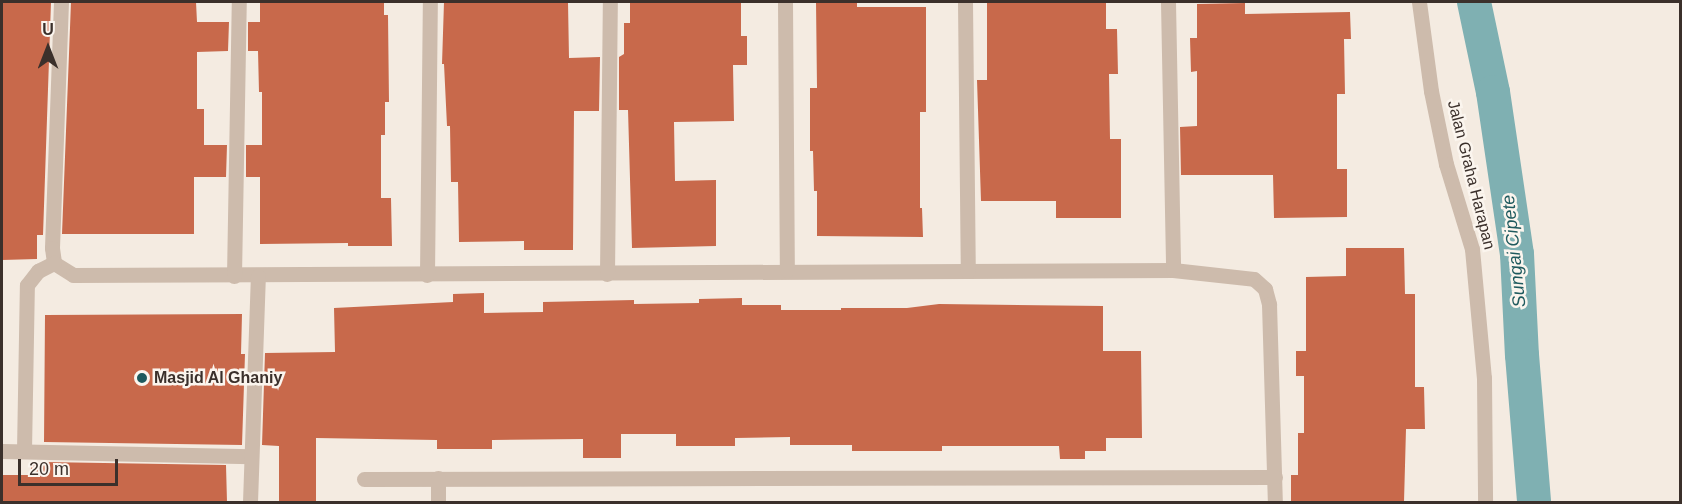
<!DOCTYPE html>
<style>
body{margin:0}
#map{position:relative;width:1682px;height:504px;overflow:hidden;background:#f4ebe1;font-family:Arial,sans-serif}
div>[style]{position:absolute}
.canal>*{height:34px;margin:-17px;padding:0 17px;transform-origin:17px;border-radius:17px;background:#7fb0b2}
.building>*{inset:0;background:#c8694b}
.minor>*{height:15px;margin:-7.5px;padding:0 7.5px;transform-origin:7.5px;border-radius:7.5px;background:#cdbbac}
.dots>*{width:16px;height:16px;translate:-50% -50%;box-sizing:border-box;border:3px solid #fbf5ee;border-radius:50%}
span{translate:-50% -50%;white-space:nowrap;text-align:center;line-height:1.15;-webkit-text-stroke:5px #fbf5ee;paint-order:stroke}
.street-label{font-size:16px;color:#3b302b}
.poi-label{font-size:16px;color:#3b302b;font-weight:700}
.left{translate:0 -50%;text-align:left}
.water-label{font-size:18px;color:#1f5a5e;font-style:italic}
.frame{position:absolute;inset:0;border:3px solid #3b302b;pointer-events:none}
.north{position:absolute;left:18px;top:18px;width:60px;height:60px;-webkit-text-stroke:4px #fbf5ee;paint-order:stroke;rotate:0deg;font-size:16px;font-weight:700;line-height:24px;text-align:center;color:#3b302b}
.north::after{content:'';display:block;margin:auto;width:21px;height:27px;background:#3b302b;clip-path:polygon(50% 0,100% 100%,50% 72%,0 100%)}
.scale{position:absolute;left:18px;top:459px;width:100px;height:27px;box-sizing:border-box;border:3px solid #3b302b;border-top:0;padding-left:8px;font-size:18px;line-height:21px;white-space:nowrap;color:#3b302b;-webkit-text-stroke:4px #fbf5ee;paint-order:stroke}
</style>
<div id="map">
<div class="canal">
<i style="left:1474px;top:2px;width:92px;rotate:78.1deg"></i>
<i style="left:1493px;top:92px;width:164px;rotate:81.6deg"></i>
<i style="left:1517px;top:254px;width:101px;rotate:87.2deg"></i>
<i style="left:1522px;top:355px;width:147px;rotate:85.3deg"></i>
</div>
<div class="building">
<i style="clip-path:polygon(2px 2px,51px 2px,43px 235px,37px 235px,37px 259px,2px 260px)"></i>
<i style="clip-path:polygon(71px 2px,196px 2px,197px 22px,229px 22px,228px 51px,197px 52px,197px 109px,204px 109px,204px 145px,227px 145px,226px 177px,194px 177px,194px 234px,62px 234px)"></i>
<i style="clip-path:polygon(260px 2px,384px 2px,384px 15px,388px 15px,389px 102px,385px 102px,385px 135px,381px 135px,381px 198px,391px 198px,392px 246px,348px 246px,348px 243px,260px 244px,260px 177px,246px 177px,246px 145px,262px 145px,262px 92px,259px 92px,258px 51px,248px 51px,248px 22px,260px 22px)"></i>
<i style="clip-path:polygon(444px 2px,568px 2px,569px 58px,600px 57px,599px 111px,574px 111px,573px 250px,524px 250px,524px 241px,459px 242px,458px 182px,451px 182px,450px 126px,447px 126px,444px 64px,442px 64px)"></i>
<i style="clip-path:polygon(630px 2px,741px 2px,741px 36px,747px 36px,747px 65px,733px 65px,734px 121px,674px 122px,675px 181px,716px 180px,716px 246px,632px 248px,628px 110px,619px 110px,619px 57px,624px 54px,624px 23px,630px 23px)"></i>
<i style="clip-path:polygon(816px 2px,857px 2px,857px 7px,926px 7px,926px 112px,920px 112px,920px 208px,922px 208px,923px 237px,817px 236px,817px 191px,814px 191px,813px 151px,810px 151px,810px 88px,817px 88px)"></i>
<i style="clip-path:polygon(987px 2px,1106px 2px,1106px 29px,1117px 29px,1118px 74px,1109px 74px,1110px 139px,1121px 139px,1121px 218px,1056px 218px,1056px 201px,981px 201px,977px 80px,987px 80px)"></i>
<i style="clip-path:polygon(1245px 3px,1245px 14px,1350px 12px,1351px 39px,1344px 39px,1345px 94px,1337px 94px,1337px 169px,1347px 169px,1347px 217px,1274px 218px,1273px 175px,1181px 175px,1180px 127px,1197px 126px,1197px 71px,1191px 72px,1190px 38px,1197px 38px,1197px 4px)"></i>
<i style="clip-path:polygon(1346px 248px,1404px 248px,1405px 294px,1415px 294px,1415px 387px,1424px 387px,1425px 429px,1406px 429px,1404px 502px,1291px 502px,1291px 475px,1298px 475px,1298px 433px,1304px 433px,1304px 376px,1296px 376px,1296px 351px,1306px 351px,1306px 277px,1346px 276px)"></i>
<i style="clip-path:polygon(484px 293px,484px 313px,543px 312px,543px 302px,634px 300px,634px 304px,699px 303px,699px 299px,742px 298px,742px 305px,781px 305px,781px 310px,841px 310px,841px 308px,907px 308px,939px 304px,1103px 306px,1103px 351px,1141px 351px,1142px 438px,1106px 438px,1106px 451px,1085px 451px,1085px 459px,1060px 459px,1059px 446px,942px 446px,942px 451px,852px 451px,852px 445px,790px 445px,790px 437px,735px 438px,735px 446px,676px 446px,676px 434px,621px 434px,621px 458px,583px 458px,583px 439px,492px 440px,492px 449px,437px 449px,437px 440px,316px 438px,316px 502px,279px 502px,279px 446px,262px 445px,265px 353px,335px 352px,334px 308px,453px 302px,453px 294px)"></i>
<i style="clip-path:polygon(242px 314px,241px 354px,245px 354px,242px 445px,44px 442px,45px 315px)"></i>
<i style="clip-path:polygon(43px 462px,226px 465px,227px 502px,2px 502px,2px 475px,31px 475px,31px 464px,43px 464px)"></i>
</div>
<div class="minor">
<i style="left:61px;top:2px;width:246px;rotate:92.1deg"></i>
<i style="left:52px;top:248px;width:15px;rotate:82deg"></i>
<i style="left:54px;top:263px;width:22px;rotate:32deg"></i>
<i style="left:73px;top:275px;width:1100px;rotate:-0.26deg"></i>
<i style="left:1173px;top:270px;width:81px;rotate:6.3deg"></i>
<i style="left:1254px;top:279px;width:15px;rotate:42deg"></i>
<i style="left:1265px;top:289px;width:16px;rotate:75deg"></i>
<i style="left:1269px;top:304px;width:198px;rotate:88.3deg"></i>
<i style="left:785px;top:2px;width:268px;rotate:89.6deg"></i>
<i style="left:965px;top:2px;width:269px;rotate:89.4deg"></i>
<i style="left:1168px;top:2px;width:268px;rotate:88.9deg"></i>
<i style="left:1419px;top:2px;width:90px;rotate:82.3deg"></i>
<i style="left:1431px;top:91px;width:75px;rotate:78.4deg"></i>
<i style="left:1446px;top:164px;width:89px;rotate:73deg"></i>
<i style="left:1472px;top:249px;width:130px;rotate:84.7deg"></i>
<i style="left:1484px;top:378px;width:124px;rotate:89.5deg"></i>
<i style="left:607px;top:274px;width:272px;rotate:-89.4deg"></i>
<i style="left:427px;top:275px;width:273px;rotate:-89.4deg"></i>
<i style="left:234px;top:276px;width:274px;rotate:-89deg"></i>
<i style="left:2px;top:451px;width:249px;rotate:1.2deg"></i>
<i style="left:24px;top:451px;width:166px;rotate:-89deg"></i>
<i style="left:27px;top:285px;width:18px;rotate:-52deg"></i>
<i style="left:38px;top:271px;width:18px;rotate:-27deg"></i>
<i style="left:364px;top:479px;width:911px;rotate:-0.13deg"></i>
<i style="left:250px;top:502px;width:226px;rotate:-88deg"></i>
<i style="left:438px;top:502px;width:24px;rotate:-90deg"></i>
</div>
<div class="dots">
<i style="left:142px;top:378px;background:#1f5a5e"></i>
</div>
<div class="street-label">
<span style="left:1471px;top:175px;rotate:76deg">Jalan Graha Harapan</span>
</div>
<div class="poi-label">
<span class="left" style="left:154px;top:378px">Masjid Al Ghaniy</span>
</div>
<div class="water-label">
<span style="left:1514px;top:251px;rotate:-96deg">Sungai Cipete</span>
</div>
<div class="frame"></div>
<div class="north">U</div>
<div class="scale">20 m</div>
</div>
